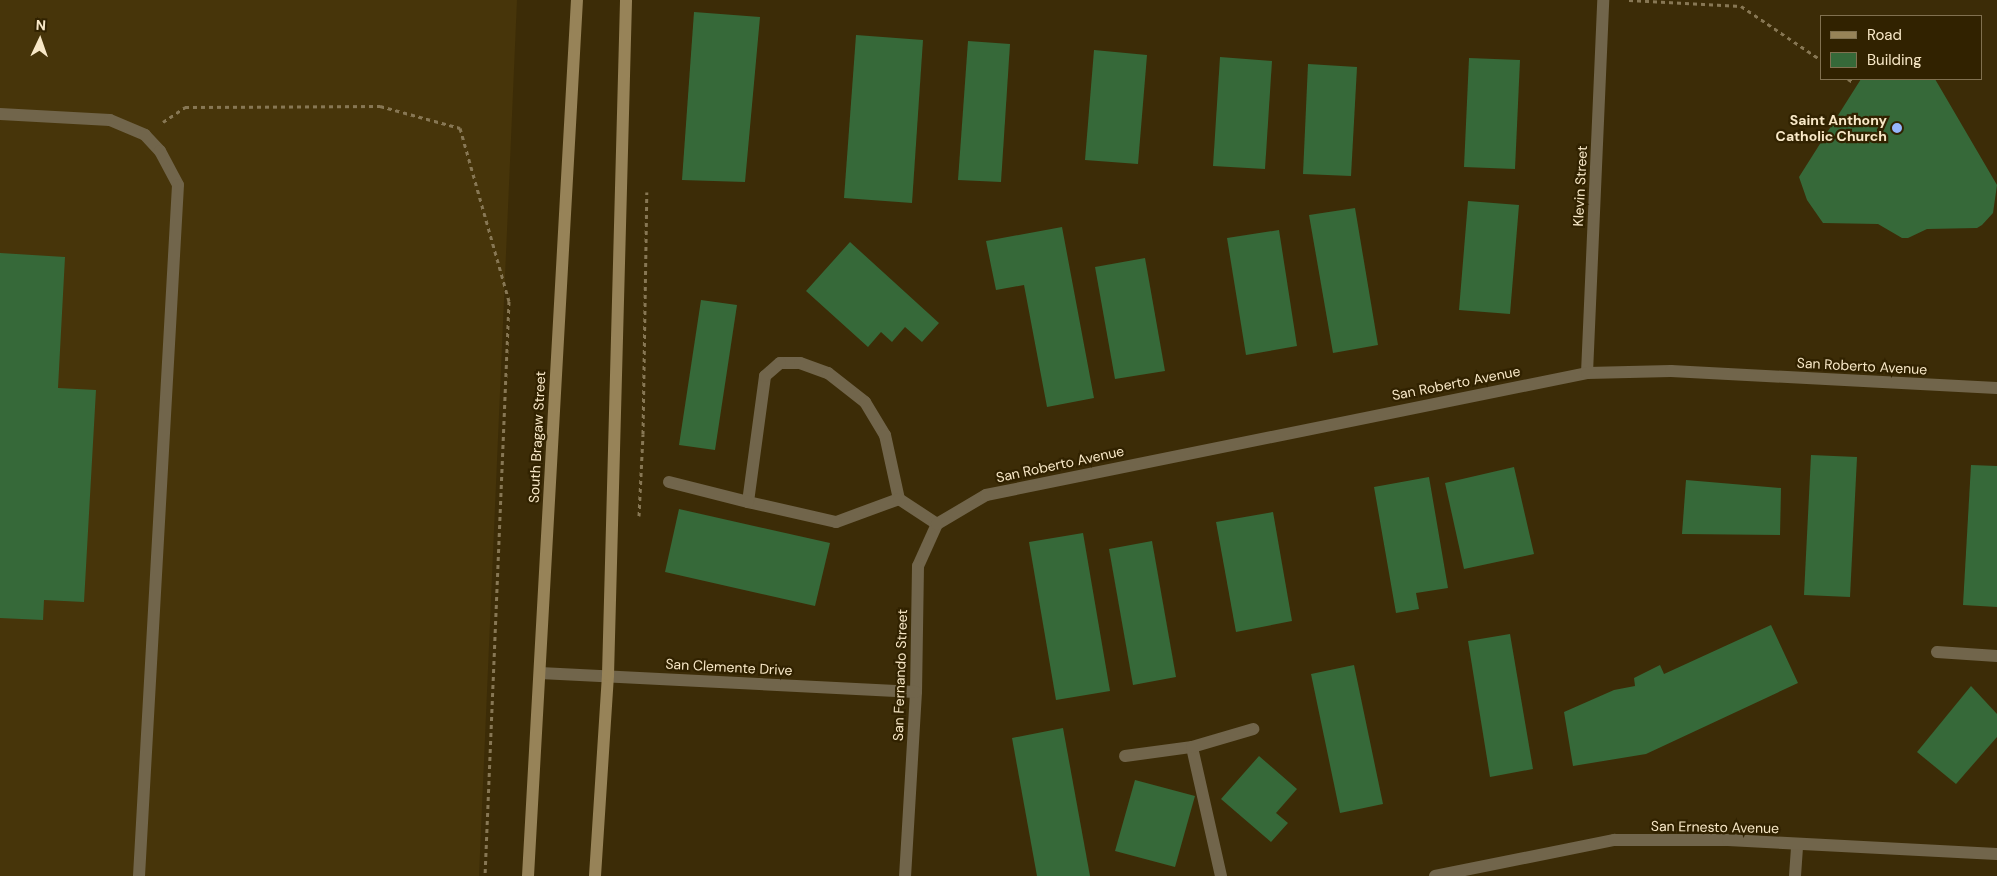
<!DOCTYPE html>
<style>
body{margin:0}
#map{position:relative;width:1997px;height:876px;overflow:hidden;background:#3c2c07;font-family:"DM Sans",sans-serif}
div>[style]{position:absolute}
.built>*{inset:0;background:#47350a}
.building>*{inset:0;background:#366939}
.path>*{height:3px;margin-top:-1.5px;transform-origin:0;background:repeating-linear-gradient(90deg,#877754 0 4px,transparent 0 8px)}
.service>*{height:12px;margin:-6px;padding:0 6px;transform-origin:6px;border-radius:6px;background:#71654b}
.minor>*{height:12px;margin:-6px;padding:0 6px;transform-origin:6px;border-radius:6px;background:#71654b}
.secondary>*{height:12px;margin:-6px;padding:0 6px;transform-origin:6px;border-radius:6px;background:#978358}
.dots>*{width:14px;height:14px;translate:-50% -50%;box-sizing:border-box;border:2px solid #312200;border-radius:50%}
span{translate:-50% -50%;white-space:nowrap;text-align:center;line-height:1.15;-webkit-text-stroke:4.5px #312200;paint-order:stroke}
.poi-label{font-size:14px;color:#f8e8c7;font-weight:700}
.right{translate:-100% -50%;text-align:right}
.street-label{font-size:14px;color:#f8e8c7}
.legend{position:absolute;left:1820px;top:15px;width:162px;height:65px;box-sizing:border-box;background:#312200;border:1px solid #817150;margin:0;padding:6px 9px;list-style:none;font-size:15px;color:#f8e8c7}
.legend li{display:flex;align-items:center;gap:10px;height:25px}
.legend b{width:25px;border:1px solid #817150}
.north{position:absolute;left:15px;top:15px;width:50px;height:50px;-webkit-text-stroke:4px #312200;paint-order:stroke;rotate:3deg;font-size:14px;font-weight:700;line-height:20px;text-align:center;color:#f8e8c7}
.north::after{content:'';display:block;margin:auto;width:18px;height:22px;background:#f8e8c7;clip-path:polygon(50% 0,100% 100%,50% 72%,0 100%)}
</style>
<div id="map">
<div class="built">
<i style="clip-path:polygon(0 0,517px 0,479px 876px,0 876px)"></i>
</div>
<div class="building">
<i style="clip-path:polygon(694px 12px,760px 17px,745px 182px,682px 180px)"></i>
<i style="clip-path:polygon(856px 35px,923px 40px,912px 203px,844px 198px)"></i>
<i style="clip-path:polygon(968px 41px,1010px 44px,1001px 182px,958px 180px)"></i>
<i style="clip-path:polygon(1094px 50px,1147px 55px,1138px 164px,1085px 160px)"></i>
<i style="clip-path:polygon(1220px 57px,1272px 61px,1265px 169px,1213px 166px)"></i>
<i style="clip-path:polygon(1469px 58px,1520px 60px,1515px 169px,1464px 167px)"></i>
<i style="clip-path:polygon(1308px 64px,1357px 67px,1351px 176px,1303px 174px)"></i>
<i style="clip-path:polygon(1861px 79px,1935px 79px,1997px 185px,1993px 213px,1982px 225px,1977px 228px,1927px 229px,1908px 238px,1902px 238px,1878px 224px,1823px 223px,1807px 200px,1799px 177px)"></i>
<i style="clip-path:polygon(1468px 201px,1519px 205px,1510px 314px,1459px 310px)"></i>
<i style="clip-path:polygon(1355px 208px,1378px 345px,1333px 353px,1309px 215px)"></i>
<i style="clip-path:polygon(1062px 227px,1094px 398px,1047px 407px,1024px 285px,996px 290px,986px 241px)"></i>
<i style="clip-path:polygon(1279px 230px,1297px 346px,1246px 355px,1227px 238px)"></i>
<i style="clip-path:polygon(850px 242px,939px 323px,922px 342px,905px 327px,892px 342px,881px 332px,868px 347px,806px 291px)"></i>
<i style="clip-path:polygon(0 253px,65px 257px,58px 388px,96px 390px,84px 602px,44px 600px,43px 620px,0 618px)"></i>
<i style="clip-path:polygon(1145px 258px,1165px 371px,1115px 379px,1095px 267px)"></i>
<i style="clip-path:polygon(701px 300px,737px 305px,715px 450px,679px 445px)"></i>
<i style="clip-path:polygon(1811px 455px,1857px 457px,1850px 597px,1804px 595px)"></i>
<i style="clip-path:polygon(1971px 465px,1997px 466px,1997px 607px,1963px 605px)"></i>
<i style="clip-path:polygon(1514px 467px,1534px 554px,1464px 569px,1445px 483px)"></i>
<i style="clip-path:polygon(1429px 477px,1448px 588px,1416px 593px,1419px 609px,1396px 613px,1374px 487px)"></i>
<i style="clip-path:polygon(1686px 480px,1781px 488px,1780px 535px,1682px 534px)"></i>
<i style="clip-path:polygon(679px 509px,830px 543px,815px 606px,665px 572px)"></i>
<i style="clip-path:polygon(1273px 512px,1292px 621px,1236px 632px,1216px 522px)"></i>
<i style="clip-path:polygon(1083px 533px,1110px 691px,1056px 700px,1029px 542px)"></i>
<i style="clip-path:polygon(1152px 541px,1176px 677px,1133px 685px,1109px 549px)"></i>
<i style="clip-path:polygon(1771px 625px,1798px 683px,1646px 754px,1573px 766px,1564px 712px,1614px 690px,1635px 686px,1634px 678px,1660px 665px,1664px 674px)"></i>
<i style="clip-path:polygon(1510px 634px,1533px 769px,1490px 777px,1468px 641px)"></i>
<i style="clip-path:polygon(1354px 665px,1383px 804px,1340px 813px,1311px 674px)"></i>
<i style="clip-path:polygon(1971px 686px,1997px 714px,1997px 737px,1956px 784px,1917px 752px)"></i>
<i style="clip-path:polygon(1063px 728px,1090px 876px,1037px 876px,1012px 738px)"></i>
<i style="clip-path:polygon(1259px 756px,1297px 789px,1276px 813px,1288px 823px,1271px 842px,1221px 799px)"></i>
<i style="clip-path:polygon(1135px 780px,1195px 796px,1175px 867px,1115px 851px)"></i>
</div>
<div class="path">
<i style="left:1629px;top:0;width:112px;rotate:3.1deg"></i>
<i style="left:1741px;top:6px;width:97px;rotate:34deg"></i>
<i style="left:1848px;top:79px;width:6px;rotate:31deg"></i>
<i style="left:163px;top:122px;width:27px;rotate:-34deg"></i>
<i style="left:185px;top:107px;width:195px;rotate:-0.3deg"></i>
<i style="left:380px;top:106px;width:83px;rotate:15.4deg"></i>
<i style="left:460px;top:128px;width:180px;rotate:74.2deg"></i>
<i style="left:509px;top:301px;width:576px;rotate:92.39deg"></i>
<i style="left:639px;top:516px;width:82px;rotate:-87.2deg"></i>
<i style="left:643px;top:434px;width:242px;rotate:-89.1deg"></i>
</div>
<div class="service">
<i style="left:0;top:114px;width:110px;rotate:3.1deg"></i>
<i style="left:110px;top:120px;width:38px;rotate:23deg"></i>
<i style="left:145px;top:135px;width:22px;rotate:47deg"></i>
<i style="left:160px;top:151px;width:38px;rotate:62deg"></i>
<i style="left:178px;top:185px;width:692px;rotate:93.23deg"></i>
<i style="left:780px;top:363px;width:20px"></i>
<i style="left:800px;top:363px;width:30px;rotate:20deg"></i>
<i style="left:828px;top:373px;width:47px;rotate:38.1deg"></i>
<i style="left:865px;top:402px;width:39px;rotate:59deg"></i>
<i style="left:885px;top:435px;width:66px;rotate:77.7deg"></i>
<i style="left:899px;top:499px;width:67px;rotate:159.9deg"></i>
<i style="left:836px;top:522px;width:90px;rotate:-167.2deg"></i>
<i style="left:748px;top:502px;width:127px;rotate:-82.3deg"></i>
<i style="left:765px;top:376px;width:20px;rotate:-41deg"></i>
<i style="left:669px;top:482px;width:81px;rotate:14.2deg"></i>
<i style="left:1937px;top:652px;width:60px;rotate:3.8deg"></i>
<i style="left:1125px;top:756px;width:68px;rotate:-7.7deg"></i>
<i style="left:1221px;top:876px;width:132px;rotate:-102.7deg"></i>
<i style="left:1192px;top:747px;width:64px;rotate:-16.4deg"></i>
<i style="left:1795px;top:876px;width:32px;rotate:-86deg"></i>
</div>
<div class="minor">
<i style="left:1587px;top:373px;width:373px;rotate:-87.5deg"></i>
<i style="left:899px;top:499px;width:45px;rotate:33.3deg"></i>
<i style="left:937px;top:524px;width:46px;rotate:114.3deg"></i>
<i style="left:918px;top:566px;width:126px;rotate:90.9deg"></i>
<i style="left:916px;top:692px;width:184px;rotate:93.4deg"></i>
<i style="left:937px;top:524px;width:57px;rotate:-30.6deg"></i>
<i style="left:986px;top:495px;width:613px;rotate:-11.47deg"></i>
<i style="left:1587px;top:373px;width:84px;rotate:-1.4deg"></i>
<i style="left:1671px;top:371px;width:326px;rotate:3deg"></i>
<i style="left:540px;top:673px;width:376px;rotate:2.9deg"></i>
<i style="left:1435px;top:876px;width:183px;rotate:-11.4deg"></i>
<i style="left:1614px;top:840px;width:114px"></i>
<i style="left:1728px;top:840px;width:269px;rotate:3deg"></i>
</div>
<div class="secondary">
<i style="left:528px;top:876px;width:877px;rotate:-86.8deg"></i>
<i style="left:595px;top:876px;width:201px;rotate:-86.3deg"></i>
<i style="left:608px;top:675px;width:675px;rotate:-88.47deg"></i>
</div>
<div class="dots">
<i style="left:1897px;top:128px;background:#96b6fd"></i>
</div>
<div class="poi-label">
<span class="right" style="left:1887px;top:128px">Saint Anthony<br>Catholic Church</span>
</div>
<div class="street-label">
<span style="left:1580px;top:186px;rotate:-87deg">Klevin Street</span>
<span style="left:1862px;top:366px;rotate:3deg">San Roberto Avenue</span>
<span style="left:1456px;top:383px;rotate:-11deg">San Roberto Avenue</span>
<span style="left:537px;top:437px;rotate:-87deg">South Bragaw Street</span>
<span style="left:1060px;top:464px;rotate:-12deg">San Roberto Avenue</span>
<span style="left:729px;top:667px;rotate:3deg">San Clemente Drive</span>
<span style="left:900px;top:675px;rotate:-88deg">San Fernando Street</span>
<span style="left:1715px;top:827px;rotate:1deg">San Ernesto Avenue</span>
</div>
<ul class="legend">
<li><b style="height:6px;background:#978358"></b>Road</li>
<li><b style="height:14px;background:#366939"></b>Building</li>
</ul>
<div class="north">N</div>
</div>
